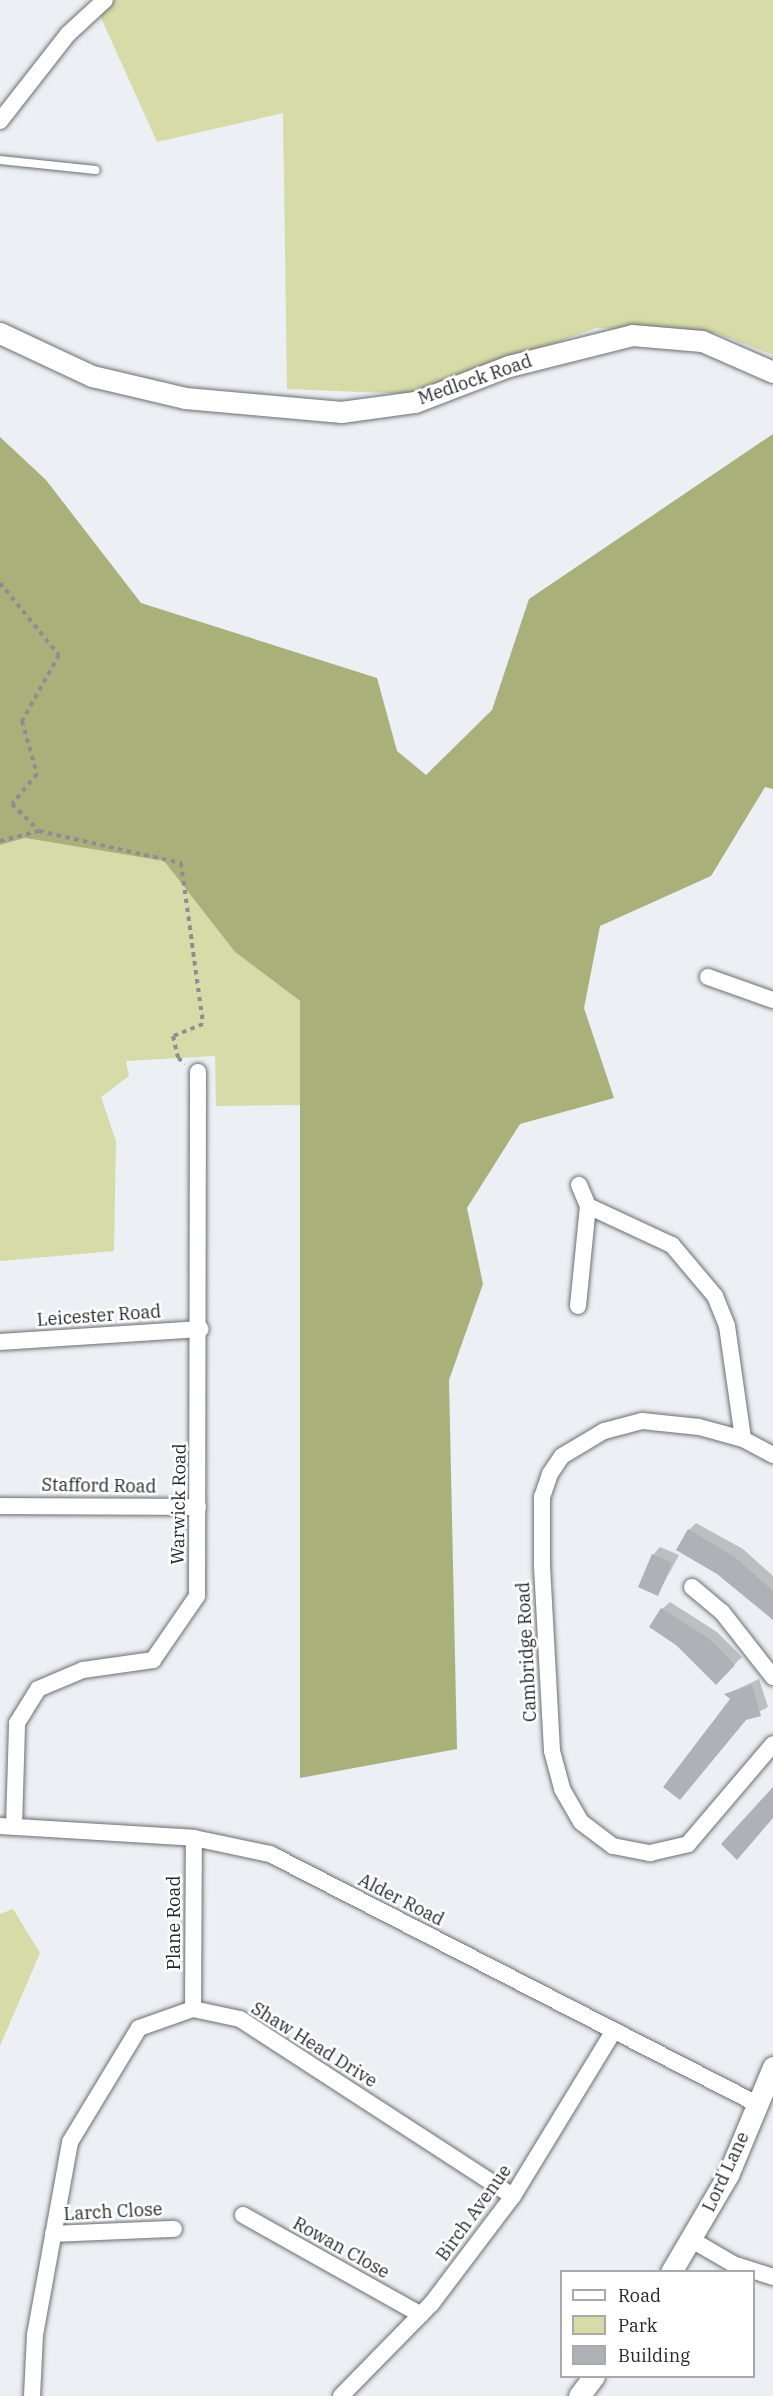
<!DOCTYPE html>
<style>
body{margin:0}
#map{position:relative;width:773px;height:2396px;overflow:hidden;background:#eceff3;font-family:"IBM Plex Serif",serif}
div>[style]{position:absolute}
.green>*{inset:0;background:#d6dba7}
.forest>*{inset:0;background:#aab07a}
.shadow>*{inset:0;background:#0003}
.building>*{inset:0;background:#aeb1b5}
.path>*{height:4px;margin-top:-2px;transform-origin:0;background:repeating-linear-gradient(90deg,#8c8e91 0 4.5px,transparent 0 9px)}
.roads{filter:drop-shadow(0 0 2px #6c6f73) drop-shadow(0 0 2px #6c6f73)}
.service>*{height:8px;margin:-4px;padding:0 4px;transform-origin:4px;border-radius:4px;background:#fff}
.minor>*{height:16px;margin:-8px;padding:0 8px;transform-origin:8px;border-radius:8px;background:#fff}
.tertiary>*{height:21px;margin:-10.5px;padding:0 10.5px;transform-origin:10.5px;border-radius:10.5px;background:#fff}
span{translate:-50% -50%;white-space:nowrap;text-align:center;line-height:1.15;-webkit-text-stroke:5px #fff;paint-order:stroke}
.street-label{font-size:18px;color:#262729}
.legend{position:absolute;left:560px;top:2270px;width:195px;height:108px;box-sizing:border-box;background:#fff;border:2px solid #a8a9a9;margin:0;padding:8px 10px;list-style:none;font-size:18px;color:#262729}
.legend li{display:flex;align-items:center;gap:12px;height:30px}
.legend b{width:30px;border:2px solid #a8a9a9}
</style>
<div id="map">
<div class="green">
<i style="clip-path:polygon(109px 0,773px 0,773px 355px,716px 333px,596px 328px,412px 394px,287px 389px,283px 113px,157px 142px,98px 11px)"></i>
<i style="clip-path:polygon(25px 838px,164px 861px,235px 952px,300px 1001px,302px 1105px,216px 1106px,215px 1056px,126px 1061px,129px 1076px,101px 1097px,116px 1141px,114px 1251px,0 1261px,0 845px)"></i>
<i style="clip-path:polygon(13px 1909px,40px 1953px,0 2046px,0 1914px)"></i>
</div>
<div class="forest">
<i style="clip-path:polygon(773px 434px,773px 789px,765px 787px,711px 876px,600px 926px,584px 1008px,614px 1098px,520px 1124px,467px 1208px,483px 1284px,449px 1380px,457px 1749px,300px 1778px,300px 1001px,235px 952px,164px 861px,25px 838px,0 845px,0 437px,46px 480px,141px 603px,377px 678px,397px 751px,426px 775px,492px 710px,529px 599px)"></i>
</div>
<div class="shadow">
<i style="clip-path:polygon(696px 1523px,743px 1549px,773px 1576px,773px 1620px,689px 1530px)"></i>
<i style="clip-path:polygon(660px 1547px,679px 1555px,658px 1594px,653px 1555px)"></i>
<i style="clip-path:polygon(670px 1602px,717px 1632px,742px 1657px,716px 1682px,662px 1609px)"></i>
<i style="clip-path:polygon(759px 1679px,768px 1707px,747px 1718px,727px 1694px)"></i>
</div>
<div class="building">
<i style="clip-path:polygon(688px 1529px,735px 1557px,773px 1591px,773px 1620px,717px 1574px,676px 1550px)"></i>
<i style="clip-path:polygon(652px 1554px,672px 1563px,658px 1596px,638px 1587px)"></i>
<i style="clip-path:polygon(661px 1608px,710px 1639px,735px 1665px,716px 1685px,676px 1645px,649px 1627px)"></i>
<i style="clip-path:polygon(752px 1685px,761px 1716px,746px 1720px,680px 1800px,663px 1787px,730px 1699px,724px 1694px)"></i>
<i style="clip-path:polygon(773px 1787px,773px 1818px,737px 1860px,721px 1844px)"></i>
</div>
<div class="path">
<i style="left:0;top:583px;width:93px;rotate:50.7deg"></i>
<i style="left:59px;top:655px;width:76px;rotate:119.3deg"></i>
<i style="left:22px;top:721px;width:55px;rotate:74.2deg"></i>
<i style="left:37px;top:774px;width:39px;rotate:130deg"></i>
<i style="left:12px;top:804px;width:37px;rotate:45deg"></i>
<i style="left:0;top:841px;width:40px;rotate:-14.4deg"></i>
<i style="left:39px;top:831px;width:146px;rotate:12.7deg"></i>
<i style="left:181px;top:863px;width:162px;rotate:82.2deg"></i>
<i style="left:203px;top:1024px;width:32px;rotate:158deg"></i>
<i style="left:173px;top:1036px;width:23px;rotate:77deg"></i>
<i style="left:178px;top:1058px;width:9px;rotate:36deg"></i>
</div>
<div class="roads">
<div class="service">
<i style="left:0;top:160px;width:96px;rotate:6deg"></i>
</div>
<div class="minor">
<i style="left:0;top:121px;width:110px;rotate:-52deg"></i>
<i style="left:68px;top:34px;width:50px;rotate:-42.6deg"></i>
<i style="left:708px;top:977px;width:69px;rotate:19.5deg"></i>
<i style="left:588px;top:1206px;width:93px;rotate:24.9deg"></i>
<i style="left:672px;top:1245px;width:67px;rotate:49.9deg"></i>
<i style="left:715px;top:1296px;width:32px;rotate:68deg"></i>
<i style="left:727px;top:1326px;width:114px;rotate:81.9deg"></i>
<i style="left:578px;top:1306px;width:100px;rotate:-84.3deg"></i>
<i style="left:588px;top:1206px;width:23px;rotate:-113deg"></i>
<i style="left:0;top:1342px;width:201px;rotate:-3.7deg"></i>
<i style="left:773px;top:1455px;width:34px;rotate:-152deg"></i>
<i style="left:743px;top:1439px;width:46px;rotate:-164.7deg"></i>
<i style="left:699px;top:1427px;width:57px;rotate:-174deg"></i>
<i style="left:642px;top:1421px;width:39px;rotate:165deg"></i>
<i style="left:604px;top:1431px;width:49px;rotate:149.2deg"></i>
<i style="left:562px;top:1456px;width:22px;rotate:124deg"></i>
<i style="left:550px;top:1474px;width:24px;rotate:109deg"></i>
<i style="left:542px;top:1497px;width:69px;rotate:90deg"></i>
<i style="left:542px;top:1566px;width:185px;rotate:86.9deg"></i>
<i style="left:552px;top:1751px;width:39px;rotate:75deg"></i>
<i style="left:562px;top:1789px;width:38px;rotate:60deg"></i>
<i style="left:581px;top:1822px;width:40px;rotate:37deg"></i>
<i style="left:613px;top:1846px;width:38px;rotate:11deg"></i>
<i style="left:650px;top:1853px;width:39px;rotate:-13deg"></i>
<i style="left:688px;top:1844px;width:131px;rotate:-49.6deg"></i>
<i style="left:0;top:1506px;width:198px;rotate:0.3deg"></i>
<i style="left:692px;top:1587px;width:39px;rotate:40deg"></i>
<i style="left:722px;top:1612px;width:83px;rotate:51.9deg"></i>
<i style="left:0;top:1826px;width:194px;rotate:3.5deg"></i>
<i style="left:194px;top:1838px;width:78px;rotate:11.9deg"></i>
<i style="left:270px;top:1854px;width:547px;rotate:27.17deg"></i>
<i style="left:14px;top:1827px;width:104px;rotate:-88.3deg"></i>
<i style="left:17px;top:1723px;width:40px;rotate:-58deg"></i>
<i style="left:38px;top:1689px;width:49px;rotate:-22.9deg"></i>
<i style="left:83px;top:1670px;width:71px;rotate:-8.1deg"></i>
<i style="left:153px;top:1660px;width:78px;rotate:-55.5deg"></i>
<i style="left:197px;top:1596px;width:524px;rotate:-89.89deg"></i>
<i style="left:193px;top:2009px;width:171px;rotate:-89.7deg"></i>
<i style="left:243px;top:2215px;width:204px;rotate:29.3deg"></i>
<i style="left:53px;top:2234px;width:121px;rotate:-2.4deg"></i>
<i style="left:692px;top:2240px;width:48px;rotate:30.3deg"></i>
<i style="left:733px;top:2264px;width:42px;rotate:18deg"></i>
<i style="left:32px;top:2396px;width:61px;rotate:-87.2deg"></i>
<i style="left:35px;top:2335px;width:196px;rotate:-79.7deg"></i>
<i style="left:70px;top:2142px;width:133px;rotate:-58.8deg"></i>
<i style="left:139px;top:2028px;width:57px;rotate:-19.4deg"></i>
<i style="left:193px;top:2009px;width:48px;rotate:12deg"></i>
<i style="left:240px;top:2019px;width:325px;rotate:33deg"></i>
<i style="left:341px;top:2396px;width:130px;rotate:-45.6deg"></i>
<i style="left:432px;top:2303px;width:134px;rotate:-52.9deg"></i>
<i style="left:513px;top:2196px;width:192px;rotate:-58.6deg"></i>
</div>
<div class="tertiary">
<i style="left:0;top:333px;width:102px;rotate:25.1deg"></i>
<i style="left:92px;top:376px;width:96px;rotate:13.3deg"></i>
<i style="left:185px;top:398px;width:157px;rotate:5.1deg"></i>
<i style="left:341px;top:412px;width:75px;rotate:-7.7deg"></i>
<i style="left:415px;top:402px;width:101px;rotate:-21deg"></i>
<i style="left:509px;top:366px;width:127px;rotate:-14.1deg"></i>
<i style="left:632px;top:335px;width:70px;rotate:4.9deg"></i>
<i style="left:702px;top:341px;width:77px;rotate:23.6deg"></i>
<i style="left:671px;top:2272px;width:113px;rotate:-59.6deg"></i>
<i style="left:728px;top:2175px;width:117px;rotate:-67.4deg"></i>
<i style="left:579px;top:2396px;width:25px;rotate:-53deg"></i>
</div>
</div>
<div class="street-label">
<span style="left:475px;top:380px;rotate:-19deg">Medlock Road</span>
<span style="left:99px;top:1316px;rotate:-4deg">Leicester Road</span>
<span style="left:99px;top:1486px;rotate:1deg">Stafford Road</span>
<span style="left:179px;top:1504px;rotate:-89deg">Warwick Road</span>
<span style="left:527px;top:1652px;rotate:-93deg">Cambridge Road</span>
<span style="left:401px;top:1900px;rotate:27deg">Alder Road</span>
<span style="left:174px;top:1923px;rotate:-90deg">Plane Road</span>
<span style="left:314px;top:2045px;rotate:32deg">Shaw Head Drive</span>
<span style="left:726px;top:2172px;rotate:-65deg">Lord Lane</span>
<span style="left:113px;top:2212px;rotate:-3deg">Larch Close</span>
<span style="left:474px;top:2213px;rotate:-54deg">Birch Avenue</span>
<span style="left:341px;top:2248px;rotate:29deg">Rowan Close</span>
</div>
<ul class="legend">
<li><b style="height:8px;background:#fff"></b>Road</li>
<li><b style="height:16px;background:#d6dba7"></b>Park</li>
<li><b style="height:16px;background:#aeb1b5"></b>Building</li>
</ul>
</div>
